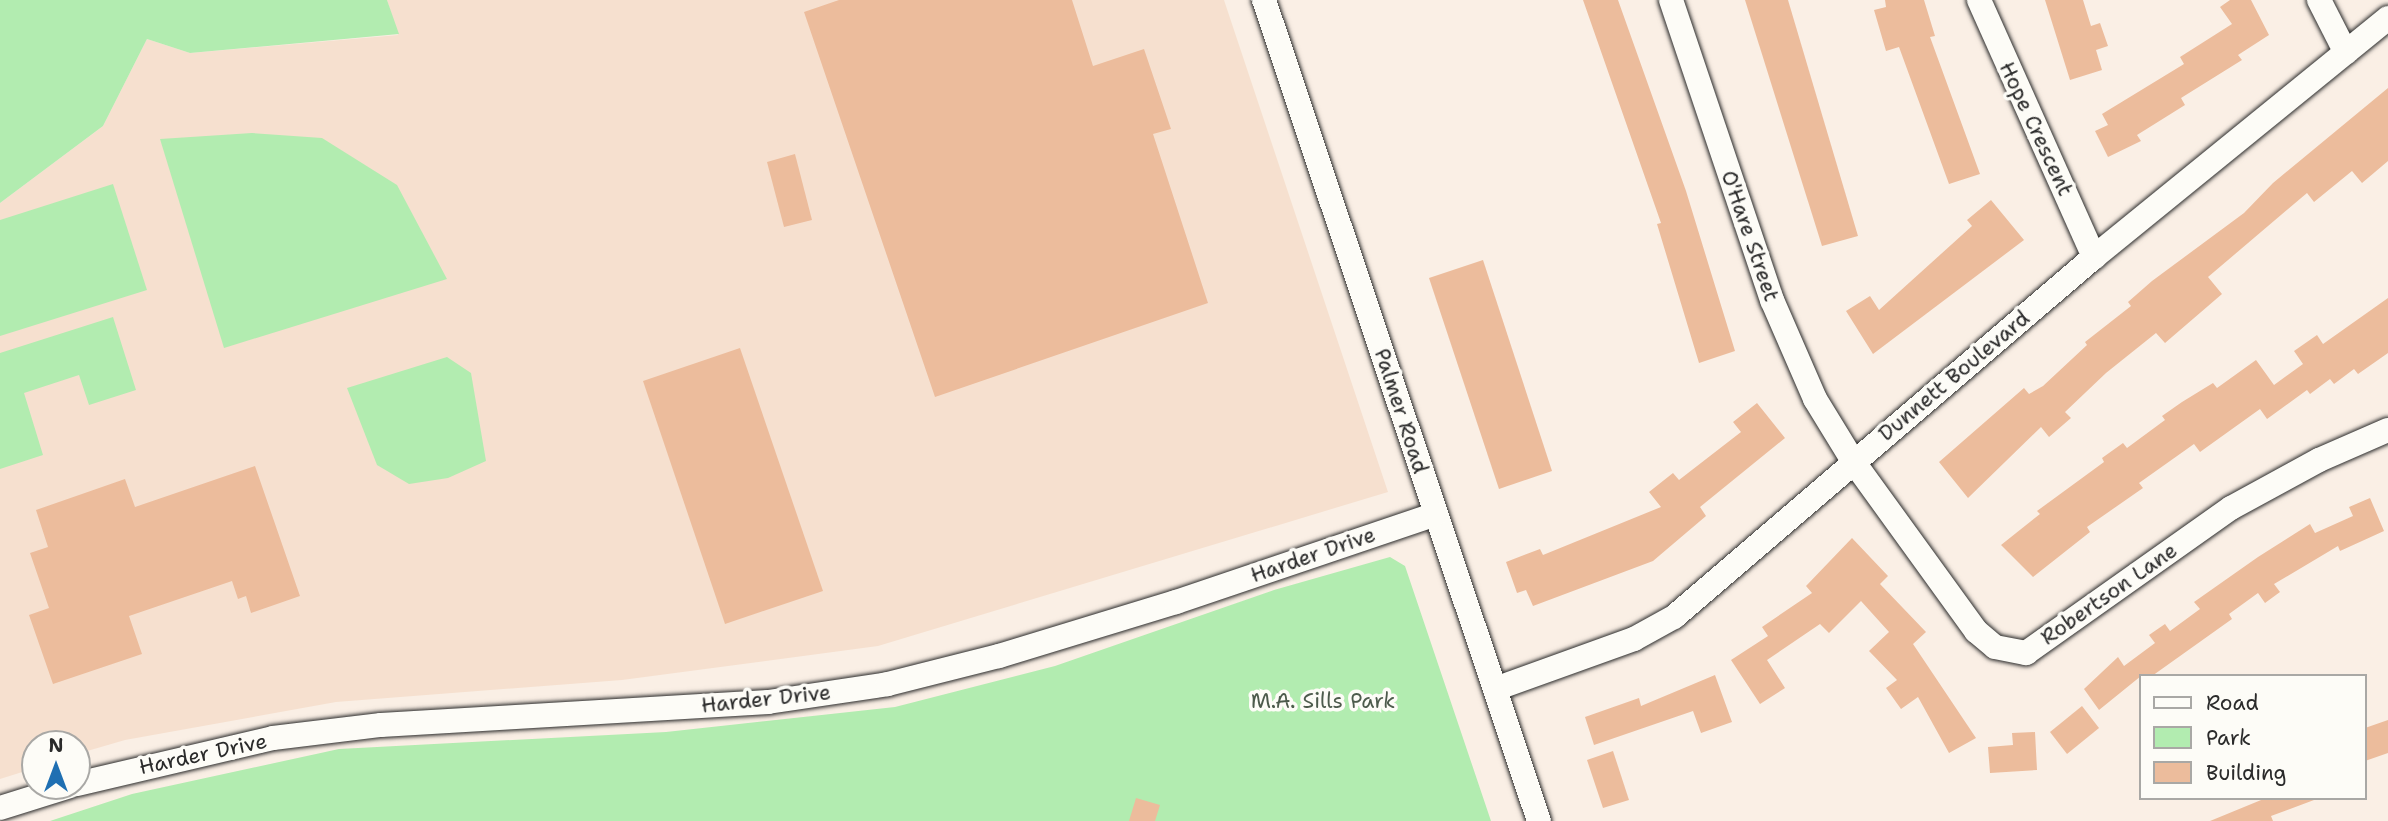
<!DOCTYPE html>
<style>
body{margin:0}
#map{position:relative;width:2388px;height:821px;overflow:hidden;background:#faefe5;font-family:"Shantell Sans",sans-serif}
div>[style]{position:absolute}
.built>*{inset:0;background:#f6e0cf}
.green>*{inset:0;background:#b2ecb0}
.building>*{inset:0;background:#ecbc9c}
.roads{filter:drop-shadow(0 0 2px #2b2b2b) drop-shadow(0 0 2px #2b2b2b)}
.minor>*{height:24px;margin:-12px;padding:0 12px;transform-origin:12px;border-radius:12px;background:#fdfcf7}
span{translate:-50% -50%;white-space:nowrap;text-align:center;line-height:1.15;-webkit-text-stroke:7px #fdfcf7;paint-order:stroke}
.street-label{font-size:21px;color:#2b2b2b}
.park-label{font-size:21px;color:#4d5b4c}
.legend{position:absolute;left:2139px;top:674px;width:228px;height:126px;box-sizing:border-box;background:#fdfcf7;border:2px solid #a9a8a5;margin:0;padding:9px 12px;list-style:none;font-size:21px;color:#2b2b2b}
.legend li{display:flex;align-items:center;gap:14px;height:35px}
.legend b{width:35px;border:2px solid #a9a8a5}
.north{position:absolute;left:21px;top:730px;width:70px;height:70px;box-sizing:border-box;background:#fdfcf7;border:2px solid #a9a8a5;border-radius:50%;rotate:0deg;font-size:19px;font-weight:700;line-height:28px;text-align:center;color:#2b2b2b}
.north::after{content:'';display:block;margin:auto;width:24px;height:32px;background:#1f6fb2;clip-path:polygon(50% 0,100% 100%,50% 72%,0 100%)}
</style>
<div id="map">
<div class="built">
<i style="clip-path:polygon(387px 0,1224px 0,1388px 492px,878px 646px,622px 680px,336px 702px,125px 740px,77px 754px,77px 744px,35px 744px,35px 768px,0 779px,0 203px,103px 126px,147px 39px,190px 53px,398px 35px)"></i>
</div>
<div class="green">
<i style="clip-path:polygon(0 0,387px 0,399px 34px,190px 53px,147px 39px,103px 126px,0 203px)"></i>
<i style="clip-path:polygon(252px 133px,322px 138px,397px 185px,447px 279px,224px 348px,160px 139px)"></i>
<i style="clip-path:polygon(113px 184px,147px 290px,0 336px,0 220px)"></i>
<i style="clip-path:polygon(113px 317px,136px 390px,89px 405px,79px 375px,24px 393px,43px 455px,0 469px,0 353px)"></i>
<i style="clip-path:polygon(447px 357px,471px 373px,486px 461px,448px 478px,409px 484px,377px 465px,347px 388px)"></i>
<i style="clip-path:polygon(1390px 557px,1405px 566px,1491px 821px,50px 821px,132px 794px,339px 749px,666px 732px,895px 707px,1055px 666px,1274px 590px)"></i>
</div>
<div class="building">
<i style="clip-path:polygon(839px 0,1072px 0,1093px 66px,1144px 49px,1171px 129px,1153px 134px,1208px 303px,935px 397px,804px 12px)"></i>
<i style="clip-path:polygon(1583px 0,1618px 0,1686px 191px,1735px 351px,1699px 363px,1657px 224px,1661px 223px)"></i>
<i style="clip-path:polygon(1745px 0,1788px 0,1858px 236px,1822px 246px)"></i>
<i style="clip-path:polygon(1885px 0,1924px 0,1935px 36px,1930px 37px,1980px 174px,1949px 184px,1899px 47px,1886px 51px,1874px 10px,1886px 7px)"></i>
<i style="clip-path:polygon(2045px 0,2083px 0,2091px 26px,2100px 23px,2108px 46px,2096px 50px,2102px 70px,2070px 80px)"></i>
<i style="clip-path:polygon(2230px 0,2251px 0,2269px 35px,2238px 55px,2242px 60px,2181px 98px,2185px 105px,2137px 135px,2141px 141px,2108px 157px,2095px 131px,2108px 125px,2102px 114px,2184px 64px,2180px 57px,2232px 24px,2220px 7px)"></i>
<i style="clip-path:polygon(2388px 88px,2388px 161px,2362px 183px,2352px 171px,2314px 202px,2307px 193px,2208px 277px,2222px 294px,2165px 343px,2156px 333px,2106px 373px,2065px 412px,2071px 418px,2049px 437px,2041px 427px,1968px 498px,1939px 462px,2024px 388px,2029px 394px,2043px 386px,2087px 345px,2085px 342px,2131px 306px,2128px 302px,2152px 281px,2244px 213px,2273px 183px)"></i>
<i style="clip-path:polygon(795px 154px,812px 220px,784px 227px,767px 162px)"></i>
<i style="clip-path:polygon(1991px 200px,2024px 240px,1873px 354px,1846px 311px,1870px 296px,1879px 310px,1972px 226px,1967px 220px)"></i>
<i style="clip-path:polygon(1483px 260px,1552px 471px,1499px 489px,1429px 278px)"></i>
<i style="clip-path:polygon(2388px 298px,2388px 353px,2358px 374px,2354px 369px,2334px 384px,2330px 379px,2310px 394px,2307px 390px,2267px 419px,2260px 409px,2200px 452px,2194px 444px,2139px 483px,2143px 488px,2087px 527px,2090px 532px,2033px 577px,2001px 545px,2040px 514px,2037px 511px,2104px 462px,2102px 458px,2123px 443px,2127px 448px,2165px 420px,2162px 416px,2182px 402px,2213px 383px,2217px 388px,2256px 360px,2274px 385px,2303px 364px,2294px 351px,2317px 335px,2323px 344px)"></i>
<i style="clip-path:polygon(740px 348px,823px 591px,725px 624px,643px 381px)"></i>
<i style="clip-path:polygon(1757px 403px,1785px 438px,1700px 507px,1706px 516px,1653px 561px,1533px 606px,1526px 590px,1517px 593px,1506px 562px,1540px 549px,1543px 555px,1661px 507px,1649px 492px,1673px 473px,1679px 480px,1741px 432px,1733px 422px)"></i>
<i style="clip-path:polygon(255px 466px,300px 596px,251px 613px,246px 596px,238px 599px,232px 581px,129px 616px,142px 654px,53px 684px,29px 615px,49px 608px,30px 553px,48px 547px,36px 510px,125px 479px,135px 507px)"></i>
<i style="clip-path:polygon(2370px 498px,2384px 531px,2340px 551px,2338px 546px,2274px 584px,2280px 592px,2265px 603px,2258px 593px,2229px 614px,2232px 619px,2152px 676px,2141px 676px,2099px 710px,2084px 689px,2118px 657px,2124px 666px,2155px 643px,2149px 635px,2165px 624px,2170px 631px,2200px 609px,2194px 602px,2258px 557px,2310px 524px,2315px 533px,2353px 516px,2349px 507px)"></i>
<i style="clip-path:polygon(1852px 538px,1888px 576px,1880px 584px,1926px 632px,1913px 644px,1976px 738px,1949px 753px,1918px 697px,1901px 709px,1886px 688px,1897px 680px,1869px 651px,1889px 632px,1861px 601px,1829px 633px,1820px 624px,1767px 660px,1785px 688px,1760px 704px,1731px 660px,1768px 636px,1762px 627px,1812px 593px,1806px 586px)"></i>
<i style="clip-path:polygon(1715px 675px,1732px 722px,1701px 733px,1693px 711px,1594px 745px,1585px 717px,1639px 698px,1641px 706px)"></i>
<i style="clip-path:polygon(2082px 706px,2099px 728px,2067px 754px,2050px 732px)"></i>
<i style="clip-path:polygon(2388px 720px,2388px 753px,2365px 761px,2365px 728px)"></i>
<i style="clip-path:polygon(2035px 732px,2037px 770px,1990px 773px,1988px 747px,2013px 745px,2012px 733px)"></i>
<i style="clip-path:polygon(1613px 751px,1629px 800px,1603px 808px,1587px 760px)"></i>
<i style="clip-path:polygon(1136px 798px,1160px 805px,1155px 821px,1129px 821px)"></i>
<i style="clip-path:polygon(2266px 798px,2314px 800px,2271px 816px,2273px 821px,2210px 821px)"></i>
</div>
<div class="roads">
<div class="minor">
<i style="left:1264px;top:0;width:866px;rotate:71.48deg"></i>
<i style="left:1671px;top:0;width:317px;rotate:71.4deg"></i>
<i style="left:1772px;top:300px;width:108px;rotate:66.5deg"></i>
<i style="left:1815px;top:399px;width:73px;rotate:58.5deg"></i>
<i style="left:1853px;top:461px;width:210px;rotate:54.1deg"></i>
<i style="left:1976px;top:631px;width:25px;rotate:40deg"></i>
<i style="left:1995px;top:647px;width:32px;rotate:11deg"></i>
<i style="left:2026px;top:653px;width:251px;rotate:-35.3deg"></i>
<i style="left:2231px;top:508px;width:100px;rotate:-28.6deg"></i>
<i style="left:2319px;top:460px;width:75px;rotate:-23.5deg"></i>
<i style="left:1979px;top:0;width:282px;rotate:65.9deg"></i>
<i style="left:2319px;top:0;width:59px;rotate:63deg"></i>
<i style="left:1495px;top:689px;width:148px;rotate:-19.8deg"></i>
<i style="left:1634px;top:639px;width:46px;rotate:-28.8deg"></i>
<i style="left:1674px;top:617px;width:553px;rotate:-40.6deg"></i>
<i style="left:2094px;top:257px;width:379px;rotate:-39.1deg"></i>
<i style="left:77px;top:784px;width:201px;rotate:-13.2deg"></i>
<i style="left:273px;top:738px;width:109px;rotate:-6.9deg"></i>
<i style="left:381px;top:725px;width:388px;rotate:-3.4deg"></i>
<i style="left:768px;top:702px;width:121px;rotate:-8.5deg"></i>
<i style="left:888px;top:684px;width:114px;rotate:-14.2deg"></i>
<i style="left:999px;top:656px;width:185px;rotate:-17deg"></i>
<i style="left:1176px;top:602px;width:274px;rotate:-18.7deg"></i>
<i style="left:0;top:808px;width:73px;rotate:-17.4deg"></i>
</div>
</div>
<div class="street-label">
<span style="left:2036px;top:129px;rotate:65deg">Hope Crescent</span>
<span style="left:1750px;top:236px;rotate:71deg">O'Hare Street</span>
<span style="left:1954px;top:376px;rotate:-40deg">Dunnett Boulevard</span>
<span style="left:1401px;top:411px;rotate:72deg">Palmer Road</span>
<span style="left:1313px;top:555px;rotate:-19deg">Harder Drive</span>
<span style="left:2109px;top:594px;rotate:-35deg">Robertson Lane</span>
<span style="left:766px;top:699px;rotate:-6deg">Harder Drive</span>
<span style="left:203px;top:754px;rotate:-12deg">Harder Drive</span>
</div>
<div class="park-label">
<span style="left:1323px;top:701px">M.A. Sills Park</span>
</div>
<ul class="legend">
<li><b style="height:9px;background:#fdfcf7"></b>Road</li>
<li><b style="height:19px;background:#b2ecb0"></b>Park</li>
<li><b style="height:19px;background:#ecbc9c"></b>Building</li>
</ul>
<div class="north">N</div>
</div>
